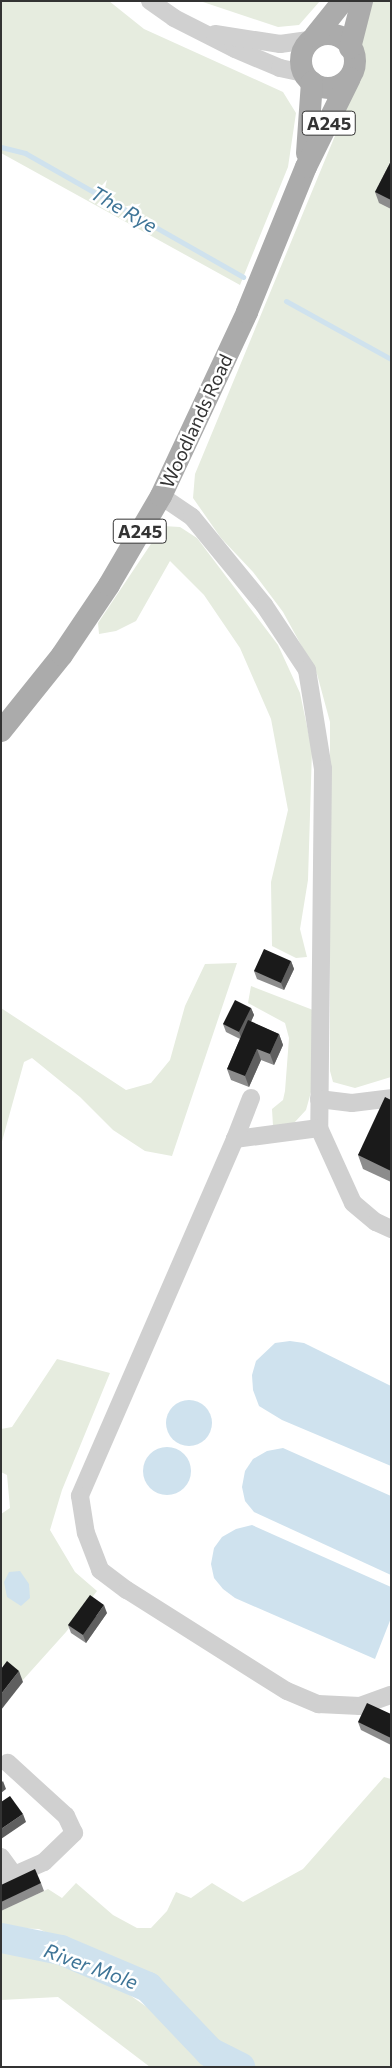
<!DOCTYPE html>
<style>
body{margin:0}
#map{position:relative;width:392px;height:2068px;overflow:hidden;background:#fff;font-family:Commissioner,sans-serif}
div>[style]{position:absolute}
.green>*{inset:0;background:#e6ecdf}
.water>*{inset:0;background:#cfe2ee}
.round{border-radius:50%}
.stream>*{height:5px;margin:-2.5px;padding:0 2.5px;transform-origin:2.5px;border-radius:2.5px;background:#cfe2ee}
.river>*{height:30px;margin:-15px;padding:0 15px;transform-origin:15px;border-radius:15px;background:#cfe2ee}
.minor>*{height:18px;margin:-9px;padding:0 9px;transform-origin:9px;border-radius:9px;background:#d0d0d0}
.major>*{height:22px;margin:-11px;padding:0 11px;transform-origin:11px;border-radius:11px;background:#ababab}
.major>.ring{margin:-11px;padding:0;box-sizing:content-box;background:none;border:22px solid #ababab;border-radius:50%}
.wall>*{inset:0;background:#8c8c8c}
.shaded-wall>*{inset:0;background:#5f5f5f}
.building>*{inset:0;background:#1a1a1a}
span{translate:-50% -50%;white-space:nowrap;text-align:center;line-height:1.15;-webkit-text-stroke:5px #fff;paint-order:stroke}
.shield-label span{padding:1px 4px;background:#fff;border:1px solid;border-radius:4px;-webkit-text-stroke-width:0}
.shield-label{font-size:18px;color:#333;font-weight:700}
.street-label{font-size:19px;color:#333}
.water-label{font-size:20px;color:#3f7597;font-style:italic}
.frame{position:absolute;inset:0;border:2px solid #333;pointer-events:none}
</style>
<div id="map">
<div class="green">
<i style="clip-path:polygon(1px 1px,109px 1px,144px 29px,283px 92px,296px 113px,288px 167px,240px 285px,1px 153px)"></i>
<i style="clip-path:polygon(200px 1px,320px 1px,299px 25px,278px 27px)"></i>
<i style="clip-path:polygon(367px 1px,391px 1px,391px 1077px,355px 1088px,333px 1082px,330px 1071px,330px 722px,317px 674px,283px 612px,253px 572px,221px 538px,193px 498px,195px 474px,361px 73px,363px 59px,360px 40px)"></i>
<i style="clip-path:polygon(163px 526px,180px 527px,197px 538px,278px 645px,300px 693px,312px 750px,308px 880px,300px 929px,307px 957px,296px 958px,272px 946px,271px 882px,288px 810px,271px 719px,240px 648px,204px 595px,170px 561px,136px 621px,116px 631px,99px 634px,98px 623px)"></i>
<i style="clip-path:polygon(237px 963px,172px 1156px,145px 1151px,113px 1130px,80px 1097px,32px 1058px,24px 1062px,1px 1145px,1px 1008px,126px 1090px,151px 1083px,170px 1060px,185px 1006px,205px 964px)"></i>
<i style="clip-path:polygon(251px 986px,313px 1010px,311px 1092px,306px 1110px,294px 1123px,273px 1126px,272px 1109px,283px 1100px,285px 1091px,289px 1038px,285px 1023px,248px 1003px)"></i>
<i style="clip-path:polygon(57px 1359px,110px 1373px,62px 1490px,50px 1530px,75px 1572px,97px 1591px,66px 1632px,22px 1681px,1px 1664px,1px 1514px,10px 1508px,7px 1475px,1px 1472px,1px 1429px,12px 1427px)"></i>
<i style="clip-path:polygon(384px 1777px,391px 1779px,391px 2067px,255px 2067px,219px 2047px,158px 1986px,39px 1929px,13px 1928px,1px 1934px,1px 1911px,48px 1889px,62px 1898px,76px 1883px,113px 1915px,137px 1928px,151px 1928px,167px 1911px,176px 1892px,191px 1898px,212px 1883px,243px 1902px,303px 1869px)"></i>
<i style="clip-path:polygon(4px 1952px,52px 1961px,117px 1986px,151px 2010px,214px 2067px,150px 2067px,58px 1997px,1px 2000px,1px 1953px)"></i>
</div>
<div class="water">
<i style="clip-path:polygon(290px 1341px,304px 1343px,391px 1386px,391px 1466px,282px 1420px,259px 1406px,253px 1390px,252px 1375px,256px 1361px,275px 1343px)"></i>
<i class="round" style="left:166px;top:1400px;width:46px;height:46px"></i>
<i class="round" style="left:143px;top:1447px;width:48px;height:48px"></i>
<i style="clip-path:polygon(283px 1448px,391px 1496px,391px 1575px,254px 1512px,245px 1501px,242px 1487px,245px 1471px,253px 1459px,267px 1451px)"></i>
<i style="clip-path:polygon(252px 1525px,391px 1587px,391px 1618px,375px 1659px,235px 1598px,223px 1589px,214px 1578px,211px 1564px,214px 1548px,222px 1537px,236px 1529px)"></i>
<i style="clip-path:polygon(20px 1571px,29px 1584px,30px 1598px,21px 1606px,7px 1597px,4px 1582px,9px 1572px)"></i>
</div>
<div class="stream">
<i style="left:1px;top:147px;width:25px;rotate:14deg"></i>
<i style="left:25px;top:153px;width:251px;rotate:29.6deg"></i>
<i style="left:286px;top:301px;width:120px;rotate:28.9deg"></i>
</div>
<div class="river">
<i style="left:1px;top:1938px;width:61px;rotate:11.3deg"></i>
<i style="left:61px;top:1950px;width:95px;rotate:23deg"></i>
<i style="left:148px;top:1987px;width:90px;rotate:46.4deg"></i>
<i style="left:210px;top:2052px;width:34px;rotate:27deg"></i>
</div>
<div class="minor">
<i style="left:150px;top:1px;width:29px;rotate:35deg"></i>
<i style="left:174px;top:18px;width:68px;rotate:26.9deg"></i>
<i style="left:235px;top:49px;width:49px;rotate:22.9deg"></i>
<i style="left:280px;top:68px;width:25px;rotate:12deg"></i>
<i style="left:215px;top:34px;width:66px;rotate:8.7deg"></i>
<i style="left:280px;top:44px;width:29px;rotate:-8deg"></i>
<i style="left:161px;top:496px;width:37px;rotate:34deg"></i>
<i style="left:192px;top:517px;width:114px;rotate:50.7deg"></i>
<i style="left:264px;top:605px;width:78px;rotate:56.5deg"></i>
<i style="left:307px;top:670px;width:100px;rotate:80.8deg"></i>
<i style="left:323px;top:769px;width:359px;rotate:90.6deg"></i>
<i style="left:319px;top:1128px;width:82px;rotate:65.6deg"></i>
<i style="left:353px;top:1203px;width:30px;rotate:40deg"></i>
<i style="left:376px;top:1222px;width:17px;rotate:25deg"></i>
<i style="left:319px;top:1099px;width:33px;rotate:7deg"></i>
<i style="left:352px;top:1103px;width:39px;rotate:-7deg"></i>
<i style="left:319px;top:1128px;width:85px;rotate:172.5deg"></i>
<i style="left:235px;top:1139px;width:389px;rotate:113.5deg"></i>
<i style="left:80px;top:1496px;width:37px;rotate:81deg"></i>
<i style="left:86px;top:1533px;width:40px;rotate:69deg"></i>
<i style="left:100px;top:1570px;width:34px;rotate:37deg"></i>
<i style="left:127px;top:1590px;width:189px;rotate:32.3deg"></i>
<i style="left:287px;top:1691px;width:34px;rotate:23deg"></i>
<i style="left:318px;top:1704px;width:42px;rotate:2.7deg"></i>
<i style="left:360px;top:1706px;width:33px;rotate:-20deg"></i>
<i style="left:235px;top:1139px;width:44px;rotate:-68.7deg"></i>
<i style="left:1px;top:1857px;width:22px;rotate:54deg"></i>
<i style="left:1px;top:1881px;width:47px;rotate:-23.8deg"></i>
<i style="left:44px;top:1862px;width:42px;rotate:-44deg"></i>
<i style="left:74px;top:1833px;width:19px;rotate:-115deg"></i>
<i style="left:66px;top:1816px;width:79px;rotate:-137.6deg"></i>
</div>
<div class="major">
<i class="ring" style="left:301px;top:34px;width:32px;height:32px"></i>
<i style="left:315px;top:36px;width:45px;rotate:-51.3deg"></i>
<i style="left:350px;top:48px;width:49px;rotate:-75.7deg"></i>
<i style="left:307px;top:153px;width:71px;rotate:-86deg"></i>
<i style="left:1px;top:731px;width:97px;rotate:-51.2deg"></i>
<i style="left:62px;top:655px;width:84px;rotate:-56.1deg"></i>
<i style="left:109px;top:585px;width:103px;rotate:-59.7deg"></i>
<i style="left:161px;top:496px;width:203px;rotate:-64.9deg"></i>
<i style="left:247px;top:312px;width:157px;rotate:-67.9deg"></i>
<i style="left:306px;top:167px;width:99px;rotate:-63.7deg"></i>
</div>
<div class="wall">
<i style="clip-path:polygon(391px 161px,391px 209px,379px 203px,375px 192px)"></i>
<i style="clip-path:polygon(291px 961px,294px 969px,284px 990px,257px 979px,254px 971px)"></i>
<i style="clip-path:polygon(251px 1008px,254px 1015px,251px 1022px,279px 1034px,283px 1045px,274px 1065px,261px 1060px,249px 1087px,231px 1080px,227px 1069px,240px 1039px,226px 1032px,223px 1024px)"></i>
<i style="clip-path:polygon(391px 1100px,391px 1182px,363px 1169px,358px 1155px)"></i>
<i style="clip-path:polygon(107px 1613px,86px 1643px,71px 1633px,68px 1625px)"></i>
<i style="clip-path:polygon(391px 1714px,391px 1745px,361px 1730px,358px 1722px)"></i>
<i style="clip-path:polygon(41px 1883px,44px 1891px,1px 1911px,1px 1885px)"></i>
</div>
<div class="shaded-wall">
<i style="clip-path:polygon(291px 961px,294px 969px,284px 990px,281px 983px)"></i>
<i style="clip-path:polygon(251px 1008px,254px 1015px,242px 1040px,239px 1032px)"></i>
<i style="clip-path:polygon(279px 1034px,283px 1045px,274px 1065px,270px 1054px)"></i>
<i style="clip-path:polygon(257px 1049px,261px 1060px,249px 1087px,245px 1076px)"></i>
<i style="clip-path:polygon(104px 1605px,107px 1613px,86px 1643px,83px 1635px)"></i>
<i style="clip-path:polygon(19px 1671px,23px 1682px,1px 1710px,1px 1694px)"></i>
<i style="clip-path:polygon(3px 1781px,6px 1789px,1px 1793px,1px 1783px)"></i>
<i style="clip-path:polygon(23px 1814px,26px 1822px,1px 1839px,1px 1829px)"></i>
</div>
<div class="building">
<i style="clip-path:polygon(391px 161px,391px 200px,375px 192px)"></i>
<i style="clip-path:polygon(264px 949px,291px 961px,281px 983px,254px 971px)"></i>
<i style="clip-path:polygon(235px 1000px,251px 1008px,239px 1032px,223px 1024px)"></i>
<i style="clip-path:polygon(248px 1020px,279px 1034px,270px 1054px,257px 1049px,245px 1076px,227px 1069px)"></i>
<i style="clip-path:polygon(385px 1097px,391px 1100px,391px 1171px,358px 1155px)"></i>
<i style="clip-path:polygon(90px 1595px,104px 1605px,83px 1635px,68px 1625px)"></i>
<i style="clip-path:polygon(7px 1661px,19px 1671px,1px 1694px,1px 1669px)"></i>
<i style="clip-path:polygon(367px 1703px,391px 1714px,391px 1738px,358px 1722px)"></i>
<i style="clip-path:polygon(10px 1796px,23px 1814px,1px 1829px,1px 1802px)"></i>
<i style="clip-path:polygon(35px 1869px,41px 1883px,1px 1902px,1px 1885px)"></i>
</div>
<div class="shield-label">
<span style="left:329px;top:123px">A245</span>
<span style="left:140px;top:531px">A245</span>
</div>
<div class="street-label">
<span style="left:196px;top:421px;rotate:-65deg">Woodlands Road</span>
</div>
<div class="water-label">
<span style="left:124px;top:209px;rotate:30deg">The Rye</span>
<span style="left:91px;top:1966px;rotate:20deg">River Mole</span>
</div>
<div class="frame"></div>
</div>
